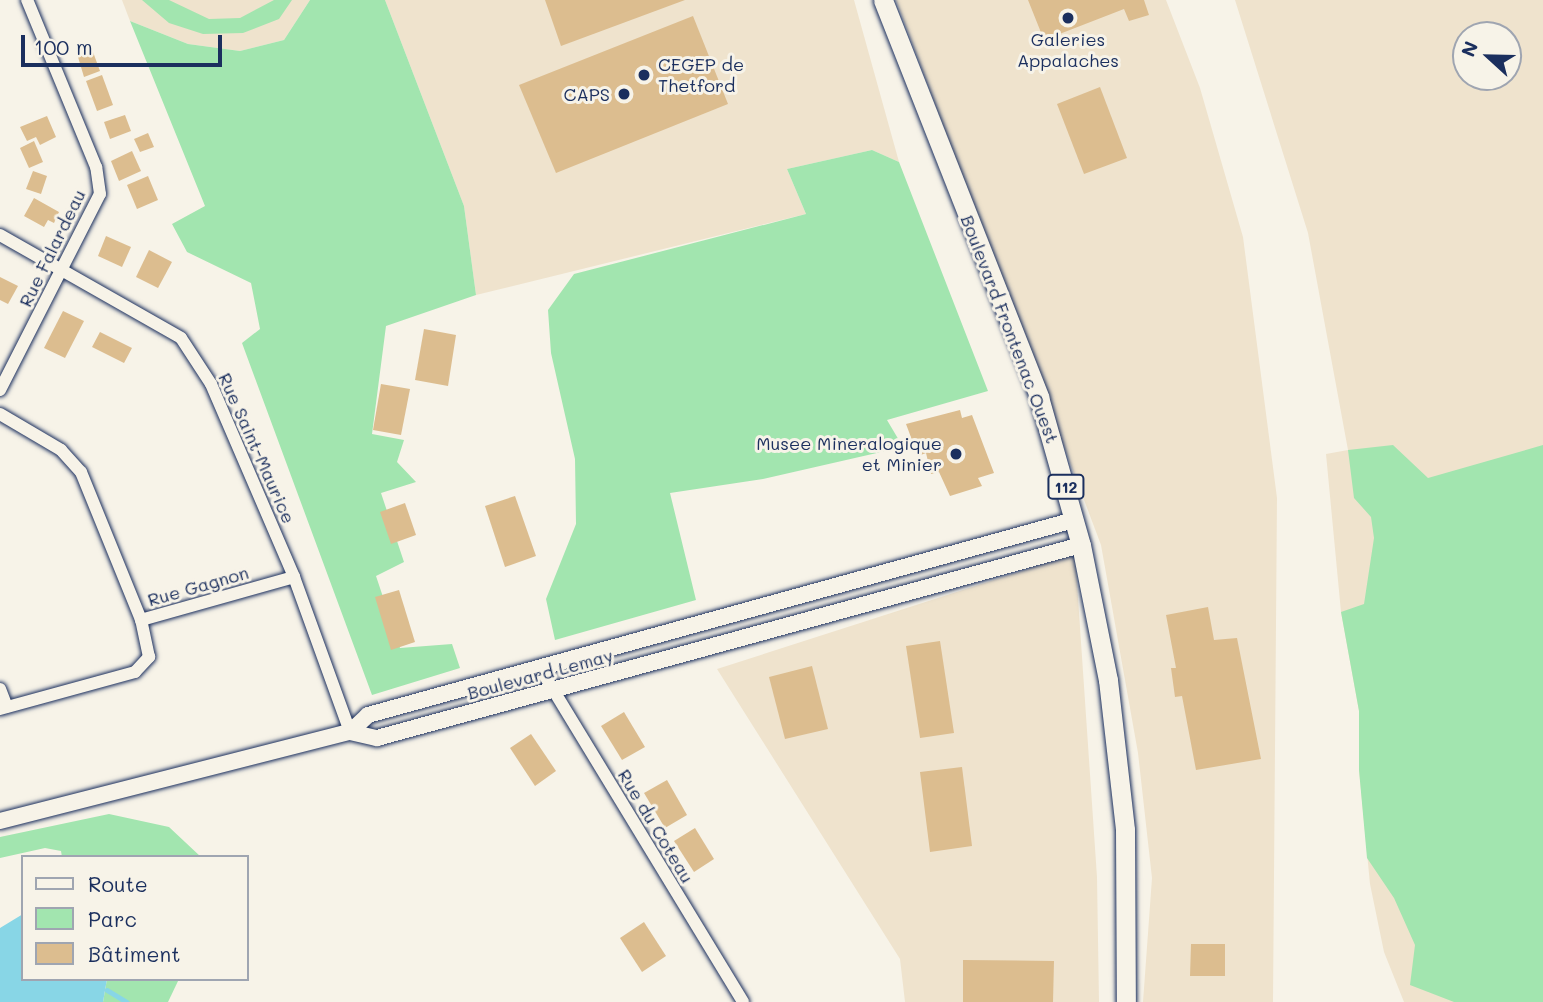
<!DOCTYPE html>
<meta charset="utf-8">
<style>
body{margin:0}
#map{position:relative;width:1543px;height:1002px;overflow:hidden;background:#f7f3e8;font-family:Mali,sans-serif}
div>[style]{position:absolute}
.built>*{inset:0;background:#efe3cd}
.green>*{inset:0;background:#a2e5af}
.water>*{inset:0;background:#88d6e6}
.stream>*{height:4.5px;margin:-2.25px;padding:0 2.25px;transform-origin:2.25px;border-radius:2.25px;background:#88d6e6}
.building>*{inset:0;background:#dcbd8f}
.roads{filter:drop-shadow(0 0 2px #1b2f5e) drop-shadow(0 0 2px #1b2f5e)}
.minor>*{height:12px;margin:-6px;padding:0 6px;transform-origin:6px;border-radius:6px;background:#f7f3e8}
.tertiary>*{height:16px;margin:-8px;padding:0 8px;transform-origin:8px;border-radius:8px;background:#f7f3e8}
.primary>*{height:19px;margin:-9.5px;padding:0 9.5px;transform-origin:9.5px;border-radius:9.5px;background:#f7f3e8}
.dots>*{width:19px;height:19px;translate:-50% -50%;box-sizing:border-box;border:4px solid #f7f3e8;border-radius:50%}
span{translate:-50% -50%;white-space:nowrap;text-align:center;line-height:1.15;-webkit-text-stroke:6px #f7f3e8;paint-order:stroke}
.shield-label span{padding:2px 5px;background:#f7f3e8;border:2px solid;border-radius:5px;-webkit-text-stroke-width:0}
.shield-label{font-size:16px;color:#1b2f5e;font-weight:700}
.poi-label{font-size:18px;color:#1b2f5e}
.left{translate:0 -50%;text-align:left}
.right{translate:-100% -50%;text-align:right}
.street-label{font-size:18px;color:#1b2f5e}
.legend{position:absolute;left:21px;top:855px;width:228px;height:126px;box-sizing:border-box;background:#f7f3e8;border:2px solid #9fa5b1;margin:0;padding:9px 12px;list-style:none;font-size:21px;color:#1b2f5e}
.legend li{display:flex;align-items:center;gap:14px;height:35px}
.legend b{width:35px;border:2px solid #9fa5b1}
.north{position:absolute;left:1452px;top:21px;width:70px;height:70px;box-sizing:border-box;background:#f7f3e8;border:2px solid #9fa5b1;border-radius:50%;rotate:292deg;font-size:19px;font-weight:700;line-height:28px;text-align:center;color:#1b2f5e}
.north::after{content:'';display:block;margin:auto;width:24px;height:32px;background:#1b2f5e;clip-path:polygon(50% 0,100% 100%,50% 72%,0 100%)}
.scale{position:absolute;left:21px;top:35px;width:201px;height:32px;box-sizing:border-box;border:4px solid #1b2f5e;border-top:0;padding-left:9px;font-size:21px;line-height:24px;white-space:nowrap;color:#1b2f5e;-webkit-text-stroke:5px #f7f3e8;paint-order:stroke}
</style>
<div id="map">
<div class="built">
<i style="clip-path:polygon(122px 0,310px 0,284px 40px,240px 51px,188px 44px,130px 21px)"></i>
<i style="clip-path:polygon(385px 0,854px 0,899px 162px,872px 150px,787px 169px,806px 214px,476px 295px,464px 206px)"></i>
<i style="clip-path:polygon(896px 0,1166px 0,1200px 88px,1243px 237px,1277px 498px,1273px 1002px,1143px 1002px,1152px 878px,1138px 753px,1101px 545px)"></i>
<i style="clip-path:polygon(evenodd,1235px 0,1543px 0,1543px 1002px,1404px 1002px,1384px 952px,1370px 884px,1359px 770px,1359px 711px,1341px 612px,1326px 454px,1348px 450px,1308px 233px,1235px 0,1466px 35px,1508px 35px,1508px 77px,1466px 77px,1466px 35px)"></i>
<i style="clip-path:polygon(1075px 554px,1097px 877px,1099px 1002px,905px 1002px,900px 959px,717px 669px)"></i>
</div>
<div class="green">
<i style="clip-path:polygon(142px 0,169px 0,209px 19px,240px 18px,274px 0,292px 0,279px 19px,243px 33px,203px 34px,169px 23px)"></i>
<i style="clip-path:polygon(310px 0,385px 0,464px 206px,476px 295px,386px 326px,372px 434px,404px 440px,397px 462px,416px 482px,381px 493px,404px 562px,376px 576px,400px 648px,452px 644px,460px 668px,372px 695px,242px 343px,260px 329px,251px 283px,187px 252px,172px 224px,205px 206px,130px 21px,188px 44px,240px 51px,284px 40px)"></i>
<i style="clip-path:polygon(872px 150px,899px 162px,988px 391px,887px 420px,903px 447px,763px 479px,670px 493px,696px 600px,555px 640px,546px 599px,576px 524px,575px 459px,551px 353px,548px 310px,574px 274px,806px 214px,787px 169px)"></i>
<i style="clip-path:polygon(1393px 445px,1428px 478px,1543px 445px,1543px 1002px,1454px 1002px,1410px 985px,1415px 945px,1394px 898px,1367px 858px,1359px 770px,1359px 711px,1341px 612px,1364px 604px,1374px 538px,1371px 517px,1354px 498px,1348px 450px)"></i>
<i style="clip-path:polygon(109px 814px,169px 827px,201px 857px,62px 857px,61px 851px,45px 848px,0 858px,0 837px)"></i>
<i style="clip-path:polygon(107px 979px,179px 979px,168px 1002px,103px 1002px)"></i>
</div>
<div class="water">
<i style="clip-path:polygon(23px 914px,23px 979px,107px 979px,103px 1002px,0 1002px,0 928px)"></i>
</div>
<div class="stream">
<i style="left:107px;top:990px;width:23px;rotate:31deg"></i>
</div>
<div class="building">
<i style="clip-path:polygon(545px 0,685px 0,561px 46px)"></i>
<i style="clip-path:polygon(1028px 0,1144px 0,1149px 15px,1129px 21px,1124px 9px,1044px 40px)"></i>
<i style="clip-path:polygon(693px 16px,728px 104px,556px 173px,519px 85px)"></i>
<i style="clip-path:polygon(93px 52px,100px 71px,84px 77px,78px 57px)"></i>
<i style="clip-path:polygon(102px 75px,113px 105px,97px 111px,86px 81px)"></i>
<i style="clip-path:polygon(1100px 87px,1127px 158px,1084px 174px,1057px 104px)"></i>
<i style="clip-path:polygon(125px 115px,131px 131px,110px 139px,104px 122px)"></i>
<i style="clip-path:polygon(47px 116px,56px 137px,40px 145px,36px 137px,27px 141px,20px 127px)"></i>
<i style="clip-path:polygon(148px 133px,154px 147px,140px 152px,134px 139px)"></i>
<i style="clip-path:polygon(34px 141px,43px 162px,29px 168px,20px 148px)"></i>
<i style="clip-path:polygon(132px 151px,141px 171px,119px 181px,111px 161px)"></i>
<i style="clip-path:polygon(33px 171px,47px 176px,41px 194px,26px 189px)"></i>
<i style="clip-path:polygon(148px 176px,158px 200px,137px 209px,127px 185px)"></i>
<i style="clip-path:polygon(34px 198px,59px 212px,54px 223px,48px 220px,44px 227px,24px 216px)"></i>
<i style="clip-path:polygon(106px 236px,131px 247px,122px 267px,98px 256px)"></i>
<i style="clip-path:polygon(149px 250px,172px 262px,158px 288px,136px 277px)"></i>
<i style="clip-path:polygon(0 277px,18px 286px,8px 304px,0 300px)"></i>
<i style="clip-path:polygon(63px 311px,84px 321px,65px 358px,44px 348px)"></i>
<i style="clip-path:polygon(424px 329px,456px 335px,448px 386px,415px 380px)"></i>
<i style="clip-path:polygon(100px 332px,132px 348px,124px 363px,92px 347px)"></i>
<i style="clip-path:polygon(381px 384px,410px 389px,401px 435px,373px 430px)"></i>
<i style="clip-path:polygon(960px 410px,962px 418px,972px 415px,994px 473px,978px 478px,982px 486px,950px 496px,939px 472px,931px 474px,926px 453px,918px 456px,906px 424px)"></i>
<i style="clip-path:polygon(515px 496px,536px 556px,505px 567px,485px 506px)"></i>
<i style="clip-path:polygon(405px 503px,416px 535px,391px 544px,380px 512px)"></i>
<i style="clip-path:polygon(399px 590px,415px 642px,391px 650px,375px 597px)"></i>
<i style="clip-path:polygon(1208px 607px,1214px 640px,1237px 638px,1261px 759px,1196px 770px,1182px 696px,1175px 697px,1171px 668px,1176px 668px,1166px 615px)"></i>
<i style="clip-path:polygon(940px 641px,954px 733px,920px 738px,906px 646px)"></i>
<i style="clip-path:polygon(812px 666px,828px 729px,785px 739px,769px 677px)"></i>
<i style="clip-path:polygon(624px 712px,645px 747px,622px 760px,601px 726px)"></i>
<i style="clip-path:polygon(531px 734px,556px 771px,535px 786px,510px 748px)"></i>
<i style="clip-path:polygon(962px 767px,972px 846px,930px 852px,920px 772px)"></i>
<i style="clip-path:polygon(667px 780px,687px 815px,665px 828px,644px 793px)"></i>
<i style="clip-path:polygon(695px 828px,714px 859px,694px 872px,674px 841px)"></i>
<i style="clip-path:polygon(644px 922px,666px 956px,642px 972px,620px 938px)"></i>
<i style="clip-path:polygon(1191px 944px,1225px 944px,1225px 976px,1190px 976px)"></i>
<i style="clip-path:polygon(963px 960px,1054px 961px,1053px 1002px,963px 1002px)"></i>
</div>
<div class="roads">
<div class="minor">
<i style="left:0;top:235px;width:208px;rotate:29.6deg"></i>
<i style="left:181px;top:338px;width:55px;rotate:56.9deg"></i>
<i style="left:211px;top:384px;width:210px;rotate:66.7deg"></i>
<i style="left:294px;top:577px;width:165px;rotate:70.1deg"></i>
<i style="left:0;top:390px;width:220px;rotate:-63deg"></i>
<i style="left:100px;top:194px;width:27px;rotate:-98deg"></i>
<i style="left:96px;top:167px;width:181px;rotate:-112.4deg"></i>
<i style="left:0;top:414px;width:71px;rotate:30.5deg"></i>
<i style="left:61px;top:450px;width:30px;rotate:48deg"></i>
<i style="left:81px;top:472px;width:160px;rotate:67.9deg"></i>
<i style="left:540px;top:668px;width:391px;rotate:58.7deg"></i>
<i style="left:0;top:689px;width:19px;rotate:69deg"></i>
<i style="left:0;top:709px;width:140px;rotate:-15.3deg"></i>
<i style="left:135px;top:672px;width:21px;rotate:-47deg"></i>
<i style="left:149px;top:657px;width:38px;rotate:-102deg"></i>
<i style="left:141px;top:620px;width:159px;rotate:-15.7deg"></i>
</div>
<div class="tertiary">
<i style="left:350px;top:732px;width:25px;rotate:-43deg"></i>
<i style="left:368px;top:715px;width:732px;rotate:-15.44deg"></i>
<i style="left:0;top:821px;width:361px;rotate:-14.3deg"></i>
<i style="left:350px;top:732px;width:28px;rotate:13deg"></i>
<i style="left:377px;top:738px;width:730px;rotate:-15.33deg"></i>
</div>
<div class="primary">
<i style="left:883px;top:0;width:427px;rotate:68.5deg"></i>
<i style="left:1039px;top:397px;width:154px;rotate:74.2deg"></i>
<i style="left:1081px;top:545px;width:138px;rotate:78.7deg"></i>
<i style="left:1108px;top:680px;width:151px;rotate:83.5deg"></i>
<i style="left:1125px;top:830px;width:172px;rotate:89.7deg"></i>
</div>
</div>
<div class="dots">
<i style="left:1068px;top:18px;background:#1b2f5e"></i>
<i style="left:644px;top:75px;background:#1b2f5e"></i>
<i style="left:624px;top:94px;background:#1b2f5e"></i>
<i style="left:956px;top:454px;background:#1b2f5e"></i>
</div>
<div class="shield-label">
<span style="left:1066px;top:487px">112</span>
</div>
<div class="poi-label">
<span style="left:1068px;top:50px">Galeries<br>Appalaches</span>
<span class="left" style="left:658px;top:75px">CEGEP de<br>Thetford</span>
<span class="right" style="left:610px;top:94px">CAPS</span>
<span class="right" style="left:942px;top:454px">Musee Mineralogique<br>et Minier</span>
</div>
<div class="street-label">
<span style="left:52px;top:248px;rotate:-64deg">Rue Falardeau</span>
<span style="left:1010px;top:329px;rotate:69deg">Boulevard Frontenac Ouest</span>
<span style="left:257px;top:448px;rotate:66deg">Rue Saint-Maurice</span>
<span style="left:198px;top:586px;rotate:-16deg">Rue Gagnon</span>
<span style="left:540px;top:674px;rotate:-15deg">Boulevard Lemay</span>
<span style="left:656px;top:826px;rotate:59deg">Rue du Coteau</span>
</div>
<ul class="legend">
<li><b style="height:9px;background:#f7f3e8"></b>Route</li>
<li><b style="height:19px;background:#a2e5af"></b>Parc</li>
<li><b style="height:19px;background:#dcbd8f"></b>Bâtiment</li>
</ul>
<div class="north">N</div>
<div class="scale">100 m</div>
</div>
